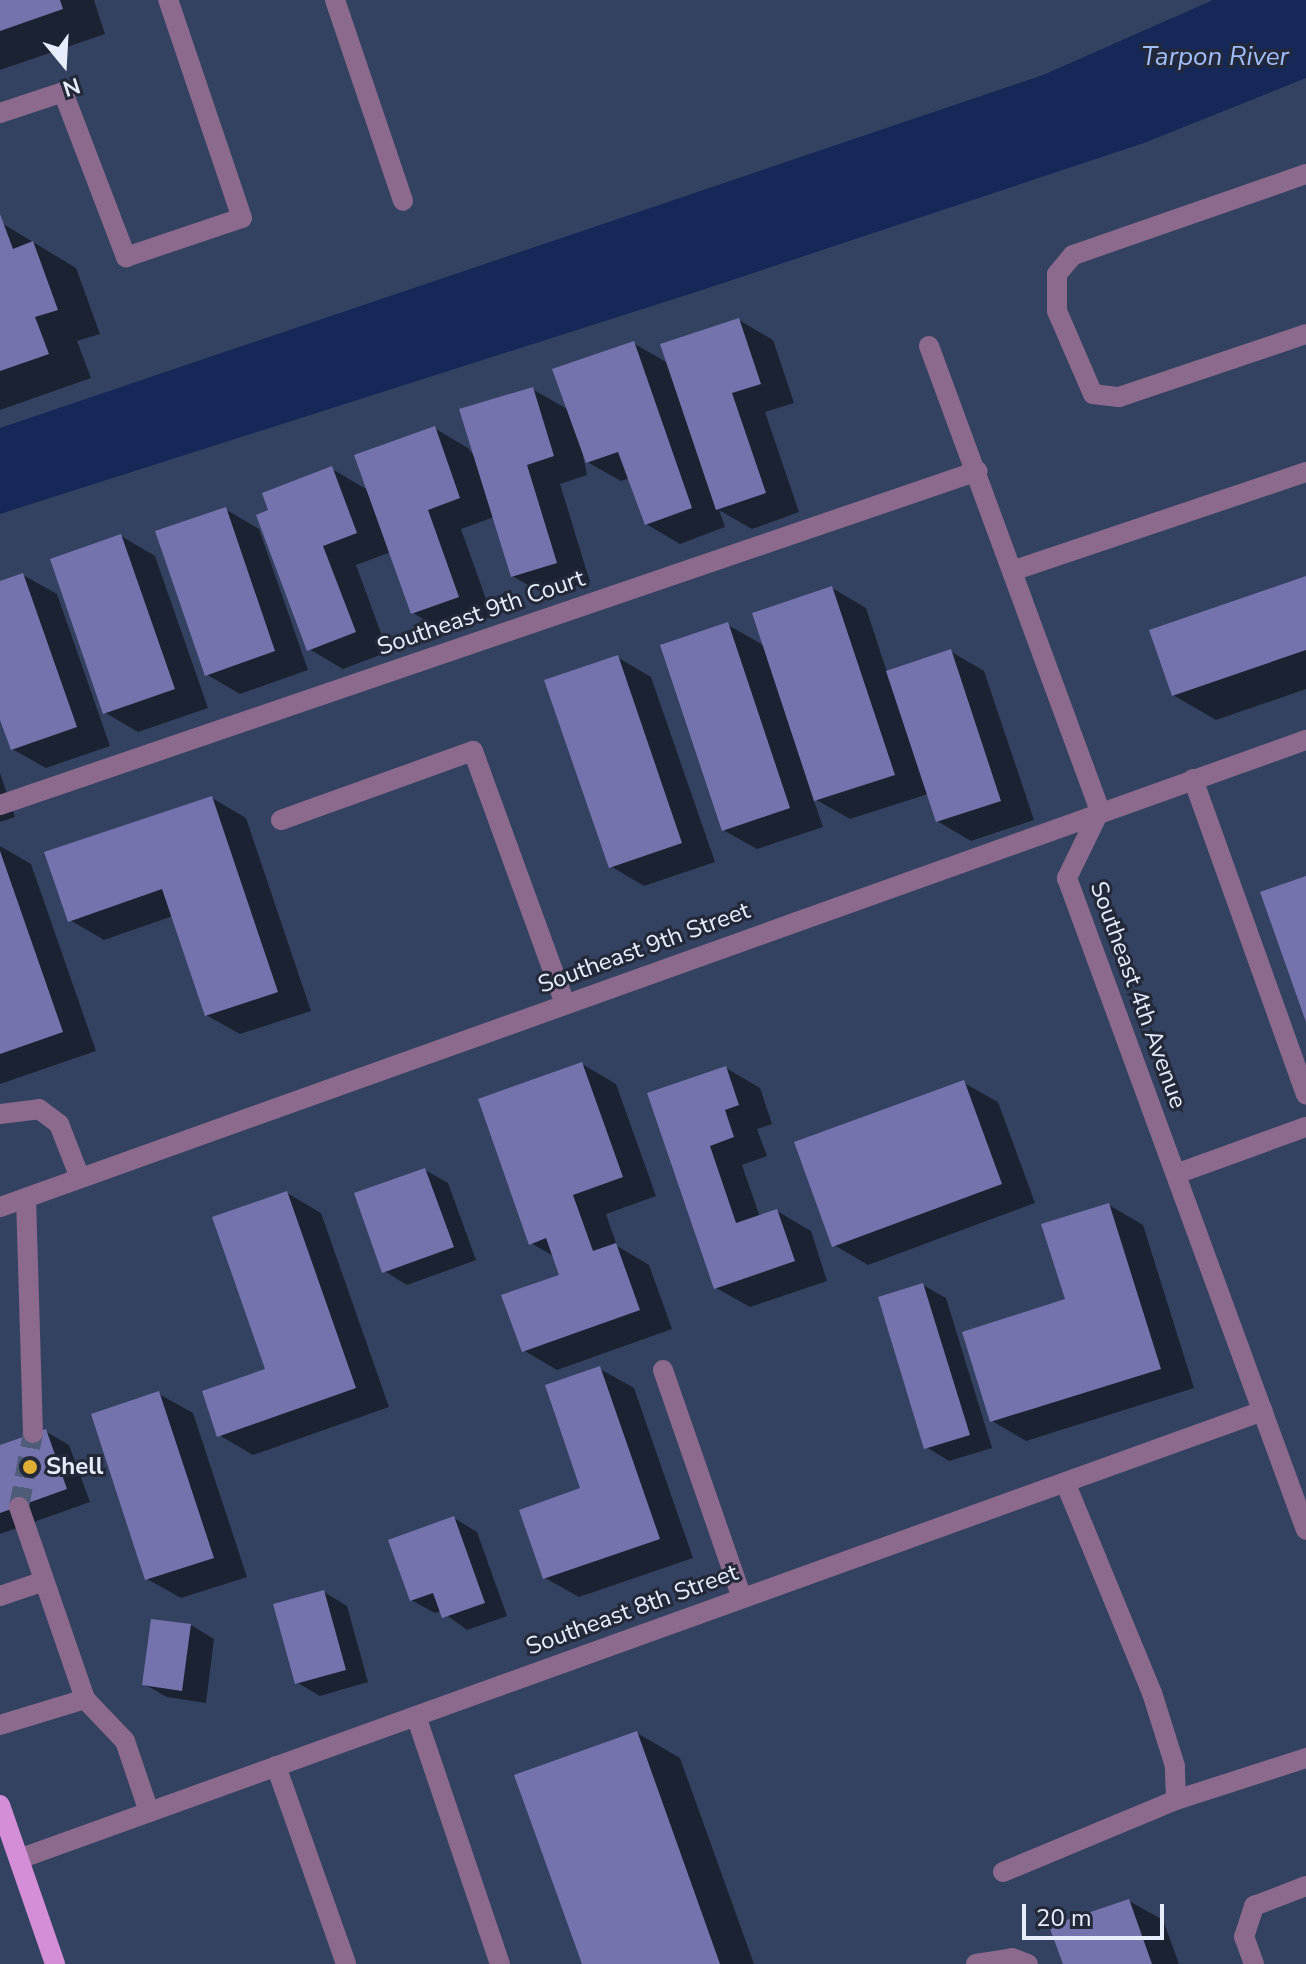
<!DOCTYPE html>
<style>
body{margin:0}
#map{position:relative;width:1306px;height:1964px;overflow:hidden;background:#344261;font-family:"Nunito Sans",sans-serif}
div>[style]{position:absolute}
.water>*{inset:0;background:#152857}
.shadow>*{inset:0;background:#0007}
.building>*{inset:0;background:#7573ad}
.minor-tunnel>*{height:20px;margin-top:-10px;transform-origin:0;background:repeating-linear-gradient(90deg,#4f5c78 0 20px,transparent 0 30px)}
.minor>*{height:20px;margin:-10px;padding:0 10px;transform-origin:10px;border-radius:10px;background:#8c6a8e}
.major>*{height:20px;margin:-10px;padding:0 10px;transform-origin:10px;border-radius:10px;background:#d38ed7}
.dots>*{width:22px;height:22px;translate:-50% -50%;box-sizing:border-box;border:4px solid #232938;border-radius:50%}
span{translate:-50% -50%;white-space:nowrap;text-align:center;line-height:1.15;-webkit-text-stroke:6px #232938;paint-order:stroke}
.street-label{font-size:24px;color:#e6eefd}
.poi-label{font-size:24px;color:#e6eefd;font-weight:700}
.left{translate:0 -50%;text-align:left}
.water-label{font-size:26px;color:#a0befc;font-style:italic}
.north{position:absolute;left:24px;top:24px;width:80px;height:80px;-webkit-text-stroke:6px #232938;paint-order:stroke;rotate:162deg;font-size:22px;font-weight:700;line-height:32px;text-align:center;color:#e6eefd}
.north::after{content:'';display:block;margin:auto;width:28px;height:36px;background:#e6eefd;clip-path:polygon(50% 0,100% 100%,50% 72%,0 100%)}
.scale{position:absolute;left:1022px;top:1904px;width:142px;height:36px;box-sizing:border-box;border:4px solid #e6eefd;border-top:0;padding-left:10px;font-size:24px;line-height:28px;white-space:nowrap;color:#e6eefd;-webkit-text-stroke:6px #232938;paint-order:stroke}
</style>
<div id="map">
<div class="water">
<i style="clip-path:polygon(1213px 0,1306px 0,1306px 78px,1144px 143px,699px 291px,0 514px,0 428px,1043px 75px)"></i>
</div>
<div class="shadow">
<i style="clip-path:polygon(0 0,94px 0,105px 34px,0 70px)"></i>
<i style="clip-path:polygon(0 222px,76px 268px,100px 334px,77px 341px,91px 378px,0 410px)"></i>
<i style="clip-path:polygon(739px 320px,773px 340px,794px 403px,765px 412px,799px 512px,752px 529px,719px 510px,725px 527px,680px 544px,646px 524px,630px 478px,621px 481px,587px 462px,580px 441px,587px 475px,560px 484px,590px 582px,546px 595px,512px 576px,494px 517px,461px 529px,492px 616px,447px 633px,413px 613px,391px 552px,356px 565px,388px 652px,343px 669px,309px 649px,332px 469px,368px 490px,434px 428px,468px 448px,477px 460px,532px 389px,569px 410px,633px 343px,668px 363px)"></i>
<i style="clip-path:polygon(225px 509px,259px 529px,308px 670px,240px 694px,206px 674px)"></i>
<i style="clip-path:polygon(121px 536px,155px 556px,208px 708px,138px 732px,104px 712px)"></i>
<i style="clip-path:polygon(23px 575px,57px 594px,110px 746px,46px 768px,12px 749px,0 714px,0 583px)"></i>
<i style="clip-path:polygon(1306px 578px,1306px 689px,1216px 720px,1173px 695px)"></i>
<i style="clip-path:polygon(832px 588px,866px 608px,887px 672px,950px 651px,984px 671px,1034px 820px,971px 841px,937px 821px,928px 794px,850px 819px,813px 798px,823px 827px,757px 849px,723px 830px,728px 625px,765px 646px)"></i>
<i style="clip-path:polygon(617px 657px,651px 677px,715px 862px,644px 886px,610px 866px)"></i>
<i style="clip-path:polygon(0 773px,15px 817px,0 822px)"></i>
<i style="clip-path:polygon(212px 798px,246px 818px,311px 1011px,240px 1034px,206px 1015px,173px 916px,104px 940px,70px 920px)"></i>
<i style="clip-path:polygon(0 846px,31px 864px,96px 1051px,0 1084px)"></i>
<i style="clip-path:polygon(582px 1064px,616px 1084px,656px 1196px,606px 1214px,617px 1246px,649px 1265px,672px 1329px,557px 1370px,523px 1350px,562px 1276px,555px 1257px,531px 1243px)"></i>
<i style="clip-path:polygon(726px 1068px,760px 1088px,772px 1124px,757px 1129px,767px 1156px,742px 1165px,760px 1217px,777px 1211px,811px 1231px,827px 1281px,750px 1307px,716px 1288px,650px 1094px)"></i>
<i style="clip-path:polygon(964px 1083px,998px 1102px,1035px 1203px,868px 1265px,834px 1245px)"></i>
<i style="clip-path:polygon(425px 1170px,448px 1183px,476px 1260px,407px 1285px,384px 1271px)"></i>
<i style="clip-path:polygon(287px 1193px,321px 1213px,389px 1407px,253px 1455px,219px 1435px,267px 1371px)"></i>
<i style="clip-path:polygon(1109px 1205px,1143px 1225px,1194px 1388px,1026px 1441px,992px 1421px,1067px 1301px)"></i>
<i style="clip-path:polygon(923px 1285px,946px 1298px,992px 1448px,949px 1461px,926px 1447px)"></i>
<i style="clip-path:polygon(600px 1369px,634px 1388px,693px 1558px,579px 1597px,545px 1578px,583px 1489px)"></i>
<i style="clip-path:polygon(159px 1394px,193px 1413px,247px 1577px,181px 1598px,147px 1579px)"></i>
<i style="clip-path:polygon(45px 1431px,69px 1445px,90px 1502px,0 1534px,0 1447px)"></i>
<i style="clip-path:polygon(454px 1518px,477px 1532px,507px 1616px,467px 1630px,441px 1611px,435px 1613px,411px 1600px)"></i>
<i style="clip-path:polygon(324px 1592px,347px 1606px,368px 1682px,320px 1696px,296px 1682px)"></i>
<i style="clip-path:polygon(191px 1625px,214px 1639px,206px 1703px,167px 1697px,144px 1684px)"></i>
<i style="clip-path:polygon(637px 1733px,680px 1758px,754px 1964px,584px 1964px)"></i>
<i style="clip-path:polygon(1129px 1901px,1163px 1920px,1179px 1964px,1065px 1964px)"></i>
</div>
<div class="building">
<i style="clip-path:polygon(0 0,60px 0,63px 9px,0 31px)"></i>
<i style="clip-path:polygon(0 214px,13px 249px,33px 241px,58px 310px,35px 317px,49px 354px,0 371px)"></i>
<i style="clip-path:polygon(739px 318px,761px 384px,732px 393px,766px 493px,716px 510px,660px 344px)"></i>
<i style="clip-path:polygon(634px 341px,692px 508px,645px 525px,618px 452px,586px 463px,552px 369px)"></i>
<i style="clip-path:polygon(533px 387px,554px 456px,527px 465px,557px 563px,511px 577px,459px 409px)"></i>
<i style="clip-path:polygon(435px 426px,460px 498px,428px 510px,459px 597px,411px 614px,354px 455px)"></i>
<i style="clip-path:polygon(332px 466px,357px 533px,323px 546px,356px 632px,307px 651px,256px 515px,268px 510px,262px 493px)"></i>
<i style="clip-path:polygon(226px 507px,275px 651px,205px 676px,155px 531px)"></i>
<i style="clip-path:polygon(121px 534px,175px 689px,103px 714px,50px 559px)"></i>
<i style="clip-path:polygon(23px 573px,77px 727px,11px 750px,0 720px,0 581px)"></i>
<i style="clip-path:polygon(1306px 576px,1306px 650px,1172px 696px,1149px 630px)"></i>
<i style="clip-path:polygon(832px 586px,895px 775px,814px 801px,752px 613px)"></i>
<i style="clip-path:polygon(728px 622px,790px 808px,722px 831px,660px 645px)"></i>
<i style="clip-path:polygon(951px 649px,1001px 801px,936px 822px,886px 671px)"></i>
<i style="clip-path:polygon(618px 655px,682px 843px,609px 868px,544px 680px)"></i>
<i style="clip-path:polygon(212px 796px,278px 992px,205px 1016px,162px 889px,68px 922px,44px 852px)"></i>
<i style="clip-path:polygon(0 851px,63px 1032px,0 1054px)"></i>
<i style="clip-path:polygon(1306px 876px,1306px 1022px,1260px 892px)"></i>
<i style="clip-path:polygon(582px 1062px,623px 1177px,573px 1195px,593px 1251px,616px 1243px,640px 1310px,522px 1352px,501px 1295px,559px 1275px,546px 1238px,529px 1245px,478px 1099px)"></i>
<i style="clip-path:polygon(726px 1066px,739px 1105px,725px 1110px,734px 1137px,710px 1146px,736px 1223px,777px 1209px,795px 1261px,714px 1289px,647px 1093px)"></i>
<i style="clip-path:polygon(964px 1080px,1002px 1184px,832px 1247px,794px 1142px)"></i>
<i style="clip-path:polygon(425px 1168px,454px 1247px,382px 1273px,354px 1193px)"></i>
<i style="clip-path:polygon(287px 1191px,356px 1388px,217px 1437px,202px 1391px,265px 1369px,212px 1217px)"></i>
<i style="clip-path:polygon(1109px 1203px,1161px 1369px,990px 1422px,962px 1332px,1065px 1299px,1041px 1224px)"></i>
<i style="clip-path:polygon(923px 1283px,970px 1435px,924px 1449px,878px 1297px)"></i>
<i style="clip-path:polygon(600px 1366px,660px 1539px,543px 1579px,519px 1510px,580px 1488px,545px 1385px)"></i>
<i style="clip-path:polygon(159px 1391px,214px 1558px,145px 1580px,91px 1414px)"></i>
<i style="clip-path:polygon(46px 1429px,67px 1489px,0 1513px,0 1445px)"></i>
<i style="clip-path:polygon(454px 1516px,485px 1603px,442px 1618px,433px 1593px,410px 1601px,388px 1540px)"></i>
<i style="clip-path:polygon(324px 1590px,346px 1670px,295px 1684px,273px 1604px)"></i>
<i style="clip-path:polygon(151px 1619px,191px 1624px,182px 1691px,142px 1685px)"></i>
<i style="clip-path:polygon(637px 1731px,720px 1964px,582px 1964px,514px 1775px)"></i>
<i style="clip-path:polygon(1129px 1899px,1152px 1964px,1063px 1964px,1049px 1926px)"></i>
</div>
<div class="minor-tunnel">
<i style="left:19px;top:1507px;width:75px;rotate:-79.3deg"></i>
</div>
<div class="minor">
<i style="left:335px;top:0;width:212px;rotate:71.3deg"></i>
<i style="left:0;top:113px;width:66px;rotate:-18.4deg"></i>
<i style="left:63px;top:92px;width:177px;rotate:69.1deg"></i>
<i style="left:126px;top:257px;width:122px;rotate:-18.6deg"></i>
<i style="left:242px;top:218px;width:230px;rotate:-108.7deg"></i>
<i style="left:1306px;top:174px;width:247px;rotate:160.8deg"></i>
<i style="left:1073px;top:255px;width:25px;rotate:130deg"></i>
<i style="left:1057px;top:274px;width:37px;rotate:90deg"></i>
<i style="left:1057px;top:311px;width:90px;rotate:66.6deg"></i>
<i style="left:1093px;top:394px;width:26px;rotate:7deg"></i>
<i style="left:1119px;top:397px;width:197px;rotate:-18.6deg"></i>
<i style="left:929px;top:346px;width:495px;rotate:69.8deg"></i>
<i style="left:1100px;top:810px;width:76px;rotate:115.9deg"></i>
<i style="left:1067px;top:878px;width:694px;rotate:69.87deg"></i>
<i style="left:1015px;top:570px;width:307px;rotate:-18.6deg"></i>
<i style="left:1193px;top:779px;width:335px;rotate:70.3deg"></i>
<i style="left:0;top:805px;width:1033px;rotate:-18.86deg"></i>
<i style="left:281px;top:820px;width:204px;rotate:-19.8deg"></i>
<i style="left:473px;top:751px;width:269px;rotate:70deg"></i>
<i style="left:0;top:1114px;width:39px;rotate:-7deg"></i>
<i style="left:39px;top:1109px;width:25px;rotate:37deg"></i>
<i style="left:59px;top:1124px;width:58px;rotate:68.7deg"></i>
<i style="left:1176px;top:1174px;width:138px;rotate:-19.9deg"></i>
<i style="left:26px;top:1198px;width:235px;rotate:88.3deg"></i>
<i style="left:0;top:1207px;width:1387px;rotate:-19.68deg"></i>
<i style="left:663px;top:1370px;width:241px;rotate:70.9deg"></i>
<i style="left:19px;top:1507px;width:203px;rotate:71deg"></i>
<i style="left:85px;top:1699px;width:58px;rotate:46.4deg"></i>
<i style="left:125px;top:1741px;width:75px;rotate:71.3deg"></i>
<i style="left:0;top:1596px;width:46px;rotate:-18.8deg"></i>
<i style="left:416px;top:1716px;width:262px;rotate:71.3deg"></i>
<i style="left:0;top:1725px;width:89px;rotate:-17deg"></i>
<i style="left:276px;top:1766px;width:210px;rotate:70.5deg"></i>
<i style="left:1176px;top:1800px;width:137px;rotate:-17.9deg"></i>
<i style="left:19px;top:1859px;width:1322px;rotate:-19.81deg"></i>
<i style="left:1003px;top:1872px;width:187px;rotate:-22.6deg"></i>
<i style="left:1176px;top:1800px;width:34px;rotate:-92deg"></i>
<i style="left:1175px;top:1766px;width:77px;rotate:-107.5deg"></i>
<i style="left:1152px;top:1693px;width:228px;rotate:-112.4deg"></i>
<i style="left:976px;top:1964px;width:36px;rotate:-9deg"></i>
<i style="left:1012px;top:1958px;width:17px;rotate:21deg"></i>
<i style="left:1254px;top:1964px;width:29px;rotate:-110deg"></i>
<i style="left:1244px;top:1937px;width:33px;rotate:-72deg"></i>
<i style="left:1254px;top:1906px;width:56px;rotate:-21deg"></i>
</div>
<div class="major">
<i style="left:0;top:1805px;width:168px;rotate:70.9deg"></i>
</div>
<div class="dots">
<i style="left:30px;top:1467px;background:#e1af34"></i>
</div>
<div class="street-label">
<span style="left:481px;top:613px;rotate:-19deg">Southeast 9th Court</span>
<span style="left:644px;top:948px;rotate:-20deg">Southeast 9th Street</span>
<span style="left:1138px;top:995px;rotate:70deg">Southeast 4th Avenue</span>
<span style="left:632px;top:1610px;rotate:-20deg">Southeast 8th Street</span>
</div>
<div class="poi-label">
<span class="left" style="left:46px;top:1467px">Shell</span>
</div>
<div class="water-label">
<span style="left:1215px;top:57px">Tarpon River</span>
</div>
<div class="north">N</div>
<div class="scale">20 m</div>
</div>
